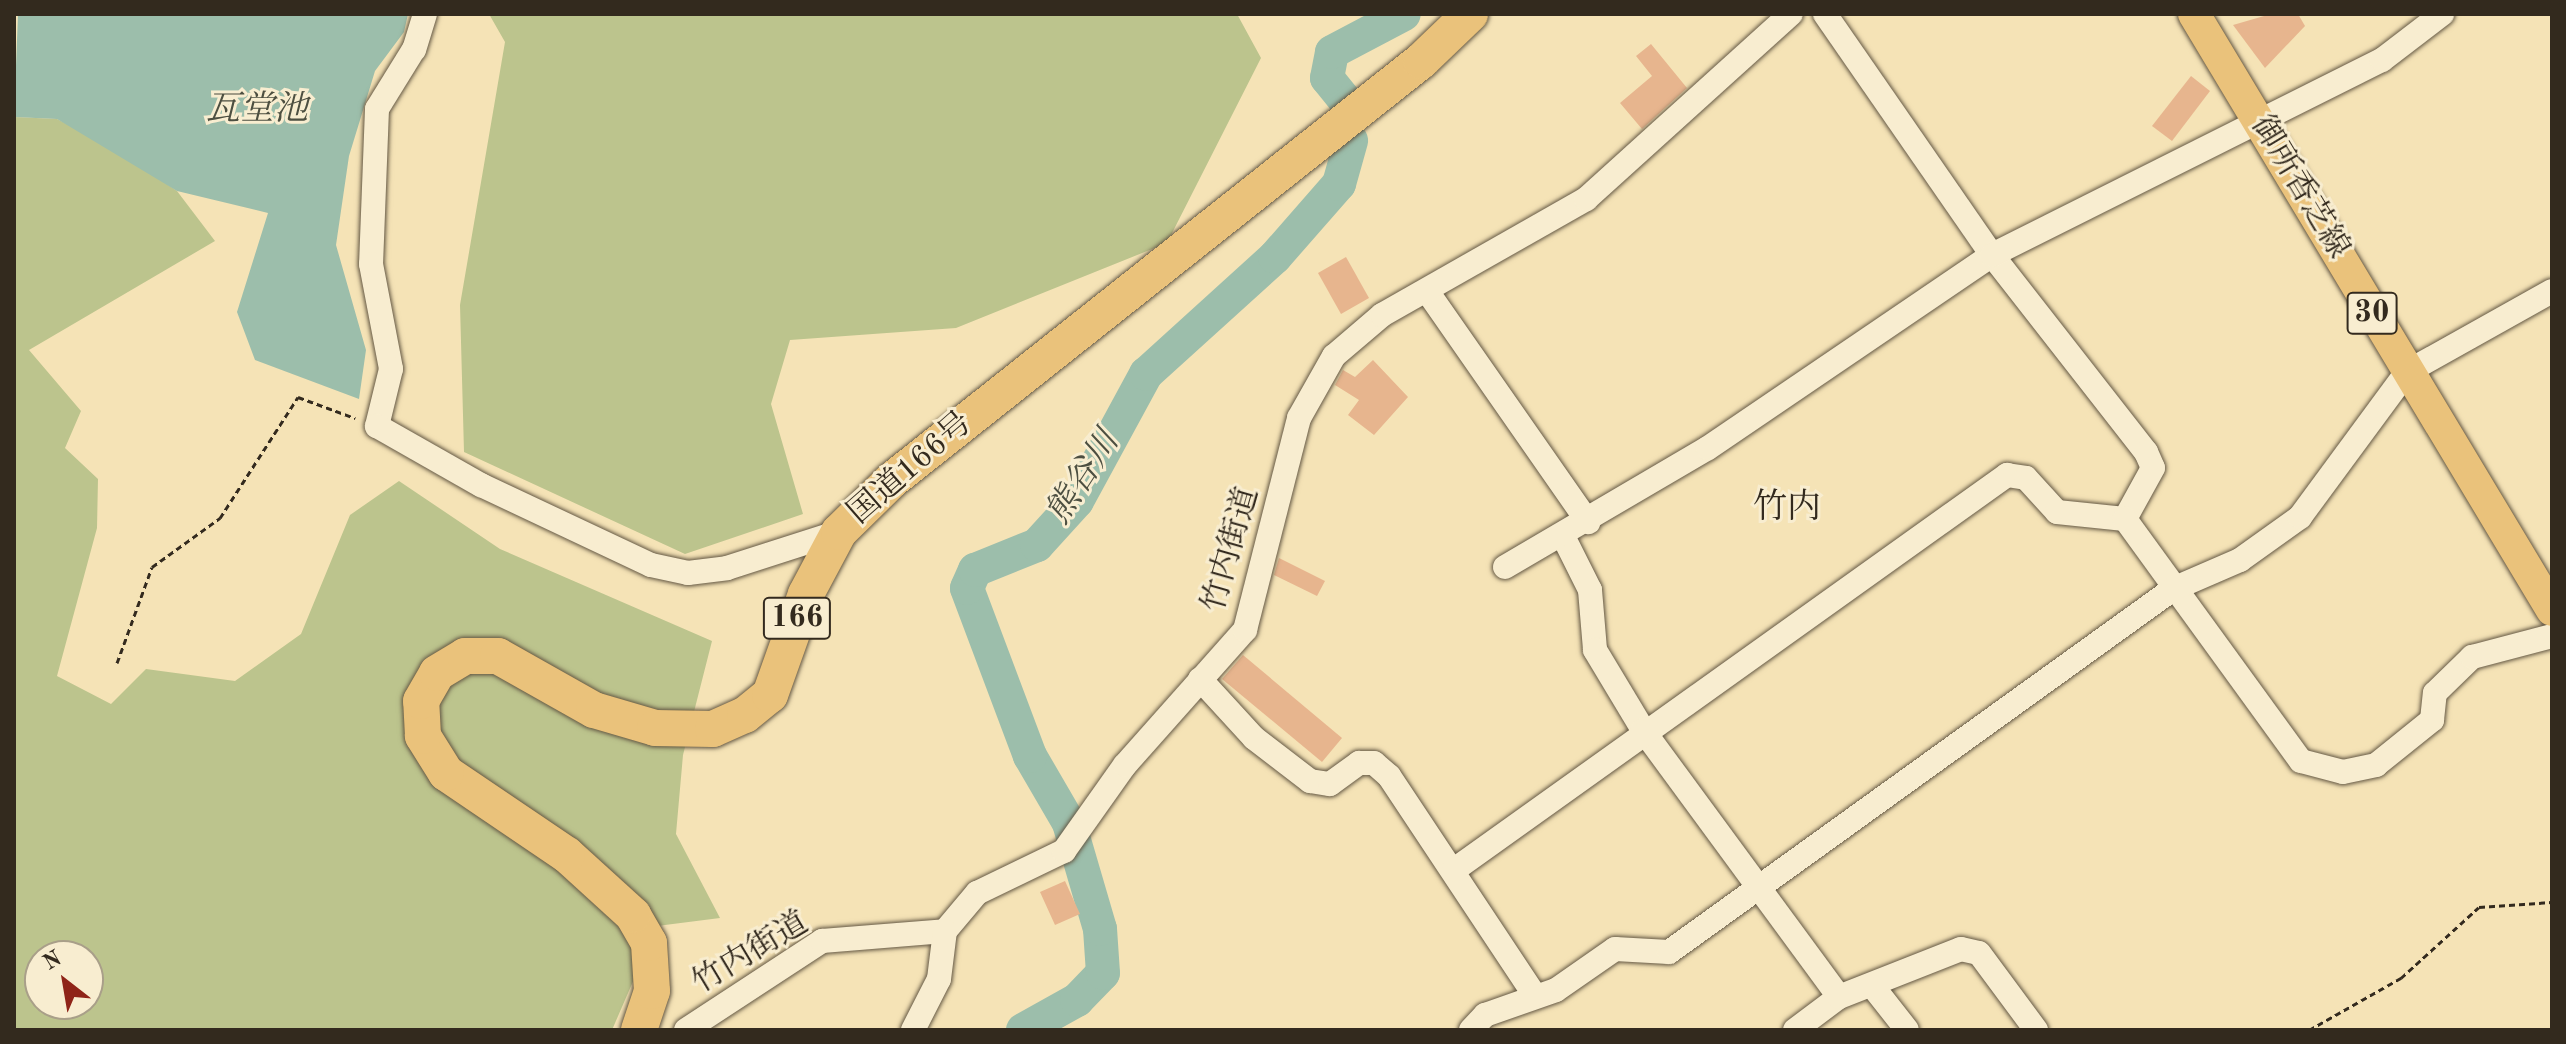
<!DOCTYPE html>
<meta charset="utf-8">
<style>
body{margin:0}
#map{position:relative;width:2566px;height:1044px;overflow:hidden;background:#f5e3b6;font-family:"Old Standard TT","Noto Serif JP",serif}
div>[style]{position:absolute}
.green>*{inset:0;background:#bcc48d}
.water>*{inset:0;background:#9cbeab}
.river>*{height:34px;margin:-17px;padding:0 17px;transform-origin:17px;border-radius:17px;background:#9cbeab}
.building>*{inset:0;background:#e7b58e}
.path>*{height:3px;margin-top:-1.5px;transform-origin:0;background:repeating-linear-gradient(90deg,#332a1e 0 6px,transparent 0 10px)}
.roads{filter:drop-shadow(0 0 2px #645844) drop-shadow(0 0 2px #645844)}
.minor>*{height:24px;margin:-12px;padding:0 12px;transform-origin:12px;border-radius:12px;background:#f8edd0}
.major>*{height:32px;margin:-16px;padding:0 16px;transform-origin:16px;border-radius:16px;background:#eac27b}
.highway>*{height:36px;margin:-18px;padding:0 18px;transform-origin:18px;border-radius:18px;background:#eac27b}
span{translate:-50% -50%;white-space:nowrap;text-align:center;line-height:1.15;-webkit-text-stroke:6px #f8edd0;paint-order:stroke}
.shield-label span{padding:2px 6px;background:#f8edd0;border:2px solid;border-radius:6px;-webkit-text-stroke-width:0}
.shield-label{font-size:30px;color:#332a1e;font-weight:700}
.street-label{font-size:32px;color:#332a1e}
.water-label{font-size:34px;color:#4d4f41;font-style:italic}
.neighbourhood-label{font-size:34px;color:#332a1e}
.frame{position:absolute;inset:0;border:16px solid #332a1e;pointer-events:none}
.north{position:absolute;left:24px;top:940px;width:80px;height:80px;box-sizing:border-box;background:#f8edd0;border:2px solid #a99f89;border-radius:50%;rotate:329deg;font-size:22px;font-weight:700;line-height:32px;text-align:center;color:#332a1e}
.north::after{content:'';display:block;margin:auto;width:28px;height:36px;background:#8f2418;clip-path:polygon(50% 0,100% 100%,50% 72%,0 100%)}
</style>
<div id="map">
<div class="green">
<i style="clip-path:polygon(489px 14px,1237px 14px,1261px 58px,1167px 243px,956px 328px,790px 340px,771px 404px,803px 514px,685px 554px,464px 452px,460px 305px,505px 42px)"></i>
<i style="clip-path:polygon(evenodd,14px 117px,57px 119px,111px 146px,177px 191px,215px 241px,29px 350px,81px 411px,65px 448px,98px 479px,97px 528px,57px 676px,111px 704px,146px 669px,235px 681px,301px 634px,350px 515px,399px 481px,500px 549px,712px 641px,683px 755px,676px 834px,720px 918px,657px 926px,612px 1030px,14px 1030px,14px 117px,40px 956px,88px 956px,88px 1004px,40px 1004px,40px 956px)"></i>
</div>
<div class="water">
<i style="clip-path:polygon(18px 14px,408px 14px,404px 32px,375px 71px,349px 156px,336px 245px,366px 350px,359px 399px,255px 360px,237px 312px,268px 213px,177px 191px,57px 119px,14px 117px)"></i>
</div>
<div class="river">
<i style="left:1344px;top:99px;width:27px;rotate:-129deg"></i>
<i style="left:1327px;top:78px;width:26px;rotate:-79deg"></i>
<i style="left:1332px;top:52px;width:81px;rotate:-27.8deg"></i>
<i style="left:1023px;top:1030px;width:62px;rotate:-29.1deg"></i>
<i style="left:1077px;top:1000px;width:37px;rotate:-46deg"></i>
<i style="left:1103px;top:973px;width:44px;rotate:-93.9deg"></i>
<i style="left:1100px;top:929px;width:110px;rotate:-106.3deg"></i>
<i style="left:1069px;top:823px;width:78px;rotate:-120.2deg"></i>
<i style="left:1030px;top:756px;width:179px;rotate:-110.6deg"></i>
<i style="left:967px;top:588px;width:20px;rotate:-66deg"></i>
<i style="left:975px;top:570px;width:67px;rotate:-22deg"></i>
<i style="left:1037px;top:545px;width:59px;rotate:-47.7deg"></i>
<i style="left:1077px;top:501px;width:145px;rotate:-61.5deg"></i>
<i style="left:1146px;top:374px;width:174px;rotate:-42.2deg"></i>
<i style="left:1275px;top:257px;width:97px;rotate:-48.8deg"></i>
<i style="left:1339px;top:184px;width:45px;rotate:-74.4deg"></i>
</div>
<div class="building">
<i style="clip-path:polygon(2271px 14px,2298px 14px,2305px 26px,2265px 68px,2233px 25px)"></i>
<i style="clip-path:polygon(1651px 44px,1687px 88px,1642px 129px,1620px 103px,1652px 76px,1636px 56px)"></i>
<i style="clip-path:polygon(2191px 76px,2210px 91px,2172px 141px,2152px 126px)"></i>
<i style="clip-path:polygon(1346px 257px,1369px 298px,1341px 314px,1318px 273px)"></i>
<i style="clip-path:polygon(1373px 360px,1408px 397px,1374px 435px,1348px 415px,1359px 400px,1335px 385px,1343px 370px,1355px 377px)"></i>
<i style="clip-path:polygon(1279px 558px,1325px 581px,1317px 596px,1274px 575px)"></i>
<i style="clip-path:polygon(1243px 655px,1342px 738px,1322px 762px,1222px 679px)"></i>
<i style="clip-path:polygon(1065px 881px,1080px 914px,1055px 925px,1040px 892px)"></i>
</div>
<div class="path">
<i style="left:117px;top:663px;width:102px;rotate:-70deg"></i>
<i style="left:152px;top:567px;width:84px;rotate:-35.8deg"></i>
<i style="left:220px;top:518px;width:144px;rotate:-57.2deg"></i>
<i style="left:298px;top:397px;width:61px;rotate:20.2deg"></i>
<i style="left:2309px;top:1030px;width:106px;rotate:-29.5deg"></i>
<i style="left:2401px;top:978px;width:105px;rotate:-42.3deg"></i>
<i style="left:2479px;top:907px;width:73px;rotate:-3.9deg"></i>
</div>
<div class="roads">
<div class="minor">
<i style="left:425px;top:14px;width:37px;rotate:107deg"></i>
<i style="left:414px;top:49px;width:70px;rotate:121.7deg"></i>
<i style="left:377px;top:109px;width:155px;rotate:92.2deg"></i>
<i style="left:371px;top:264px;width:107px;rotate:79.2deg"></i>
<i style="left:391px;top:369px;width:59px;rotate:103.8deg"></i>
<i style="left:377px;top:426px;width:120px;rotate:29.6deg"></i>
<i style="left:481px;top:485px;width:188px;rotate:25.2deg"></i>
<i style="left:651px;top:565px;width:38px;rotate:12deg"></i>
<i style="left:688px;top:573px;width:39px;rotate:-7deg"></i>
<i style="left:727px;top:568px;width:118px;rotate:-17.8deg"></i>
<i style="left:1825px;top:14px;width:293px;rotate:55.3deg"></i>
<i style="left:1992px;top:255px;width:250px;rotate:52deg"></i>
<i style="left:2146px;top:452px;width:17px;rotate:66deg"></i>
<i style="left:2153px;top:468px;width:58px;rotate:118.8deg"></i>
<i style="left:1427px;top:291px;width:282px;rotate:55.1deg"></i>
<i style="left:1564px;top:538px;width:58px;rotate:63.4deg"></i>
<i style="left:1590px;top:590px;width:60px;rotate:85.2deg"></i>
<i style="left:1595px;top:650px;width:93px;rotate:59deg"></i>
<i style="left:1643px;top:730px;width:331px;rotate:53.7deg"></i>
<i style="left:1505px;top:567px;width:235px;rotate:-30.4deg"></i>
<i style="left:1708px;top:448px;width:343px;rotate:-34.2deg"></i>
<i style="left:1992px;top:255px;width:436px;rotate:-26.6deg"></i>
<i style="left:2382px;top:60px;width:76px;rotate:-37.5deg"></i>
<i style="left:1200px;top:679px;width:80px;rotate:47.5deg"></i>
<i style="left:1254px;top:738px;width:71px;rotate:37.5deg"></i>
<i style="left:1310px;top:781px;width:20px;rotate:9deg"></i>
<i style="left:1330px;top:784px;width:36px;rotate:-36deg"></i>
<i style="left:1359px;top:763px;width:15px"></i>
<i style="left:1374px;top:763px;width:20px;rotate:41deg"></i>
<i style="left:1389px;top:776px;width:260px;rotate:56.4deg"></i>
<i style="left:1454px;top:870px;width:680px;rotate:-35.54deg"></i>
<i style="left:2007px;top:475px;width:19px;rotate:9deg"></i>
<i style="left:2026px;top:478px;width:46px;rotate:47.6deg"></i>
<i style="left:2057px;top:512px;width:68px;rotate:5.9deg"></i>
<i style="left:2125px;top:519px;width:299px;rotate:54deg"></i>
<i style="left:2301px;top:761px;width:43px;rotate:14.7deg"></i>
<i style="left:2343px;top:772px;width:34px;rotate:-12deg"></i>
<i style="left:2376px;top:765px;width:72px;rotate:-38.8deg"></i>
<i style="left:2432px;top:720px;width:27px;rotate:-84deg"></i>
<i style="left:2435px;top:693px;width:52px;rotate:-44.2deg"></i>
<i style="left:2472px;top:657px;width:83px;rotate:-14.7deg"></i>
<i style="left:1874px;top:988px;width:53px;rotate:51.8deg"></i>
<i style="left:686px;top:1030px;width:163px;rotate:-33.2deg"></i>
<i style="left:822px;top:941px;width:123px;rotate:-4.6deg"></i>
<i style="left:945px;top:931px;width:50px;rotate:-49.9deg"></i>
<i style="left:977px;top:893px;width:97px;rotate:-25.8deg"></i>
<i style="left:1064px;top:851px;width:105px;rotate:-54.7deg"></i>
<i style="left:1125px;top:765px;width:181px;rotate:-48.4deg"></i>
<i style="left:1245px;top:630px;width:219px;rotate:-75.7deg"></i>
<i style="left:1299px;top:418px;width:71px;rotate:-60.6deg"></i>
<i style="left:1334px;top:356px;width:63px;rotate:-40.5deg"></i>
<i style="left:1382px;top:315px;width:235px;rotate:-29.6deg"></i>
<i style="left:1586px;top:199px;width:276px;rotate:-42.1deg"></i>
<i style="left:913px;top:1030px;width:57px;rotate:-63deg"></i>
<i style="left:939px;top:979px;width:48px;rotate:-82.9deg"></i>
<i style="left:1471px;top:1030px;width:21px;rotate:-47deg"></i>
<i style="left:1485px;top:1015px;width:75px;rotate:-19.4deg"></i>
<i style="left:1556px;top:990px;width:72px;rotate:-34.8deg"></i>
<i style="left:1615px;top:949px;width:54px;rotate:3.2deg"></i>
<i style="left:1669px;top:952px;width:621px;rotate:-35.76deg"></i>
<i style="left:2173px;top:589px;width:73px;rotate:-23.4deg"></i>
<i style="left:2240px;top:560px;width:74px;rotate:-35.6deg"></i>
<i style="left:2300px;top:517px;width:180px;rotate:-53.6deg"></i>
<i style="left:2407px;top:372px;width:166px;rotate:-29.2deg"></i>
<i style="left:1795px;top:1030px;width:55px;rotate:-36.9deg"></i>
<i style="left:1839px;top:997px;width:131px;rotate:-21.5deg"></i>
<i style="left:1961px;top:949px;width:18px;rotate:13deg"></i>
<i style="left:1979px;top:953px;width:96px;rotate:53.5deg"></i>
</div>
<div class="major">
<i style="left:2194px;top:14px;width:695px;rotate:59.01deg"></i>
</div>
<div class="highway">
<i style="left:639px;top:1030px;width:41px;rotate:-71.6deg"></i>
<i style="left:652px;top:991px;width:48px;rotate:-93.6deg"></i>
<i style="left:649px;top:943px;width:32px;rotate:-120deg"></i>
<i style="left:633px;top:915px;width:89px;rotate:-137.7deg"></i>
<i style="left:567px;top:855px;width:146px;rotate:-145.9deg"></i>
<i style="left:446px;top:773px;width:44px;rotate:-121.9deg"></i>
<i style="left:423px;top:736px;width:35px;rotate:-93deg"></i>
<i style="left:421px;top:701px;width:32px;rotate:-60deg"></i>
<i style="left:437px;top:673px;width:33px;rotate:-31deg"></i>
<i style="left:465px;top:656px;width:33px"></i>
<i style="left:498px;top:656px;width:110px;rotate:29.4deg"></i>
<i style="left:594px;top:710px;width:64px;rotate:16.4deg"></i>
<i style="left:655px;top:728px;width:58px;rotate:1deg"></i>
<i style="left:713px;top:729px;width:35px;rotate:-24deg"></i>
<i style="left:745px;top:715px;width:32px;rotate:-39deg"></i>
<i style="left:770px;top:695px;width:107px;rotate:-70.4deg"></i>
<i style="left:806px;top:594px;width:70px;rotate:-62deg"></i>
<i style="left:839px;top:532px;width:74px;rotate:-44.5deg"></i>
<i style="left:892px;top:480px;width:675px;rotate:-38.38deg"></i>
<i style="left:1421px;top:61px;width:68px;rotate:-43.8deg"></i>
</div>
</div>
<div class="shield-label">
<span style="left:2372px;top:313px">30</span>
<span style="left:797px;top:618px">166</span>
</div>
<div class="street-label">
<span style="left:2299px;top:188px;rotate:59deg">御所香芝線</span>
<span style="left:911px;top:469px;rotate:-41deg">国道166号</span>
<span style="left:1232px;top:550px;rotate:-74deg">竹内街道</span>
<span style="left:751px;top:954px;rotate:-31deg">竹内街道</span>
</div>
<div class="water-label">
<span style="left:257px;top:111px">瓦堂池</span>
<span style="left:1084px;top:478px;rotate:-57deg">熊谷川</span>
</div>
<div class="neighbourhood-label">
<span style="left:1787px;top:509px">竹内</span>
</div>
<div class="frame"></div>
<div class="north">N</div>
</div>
